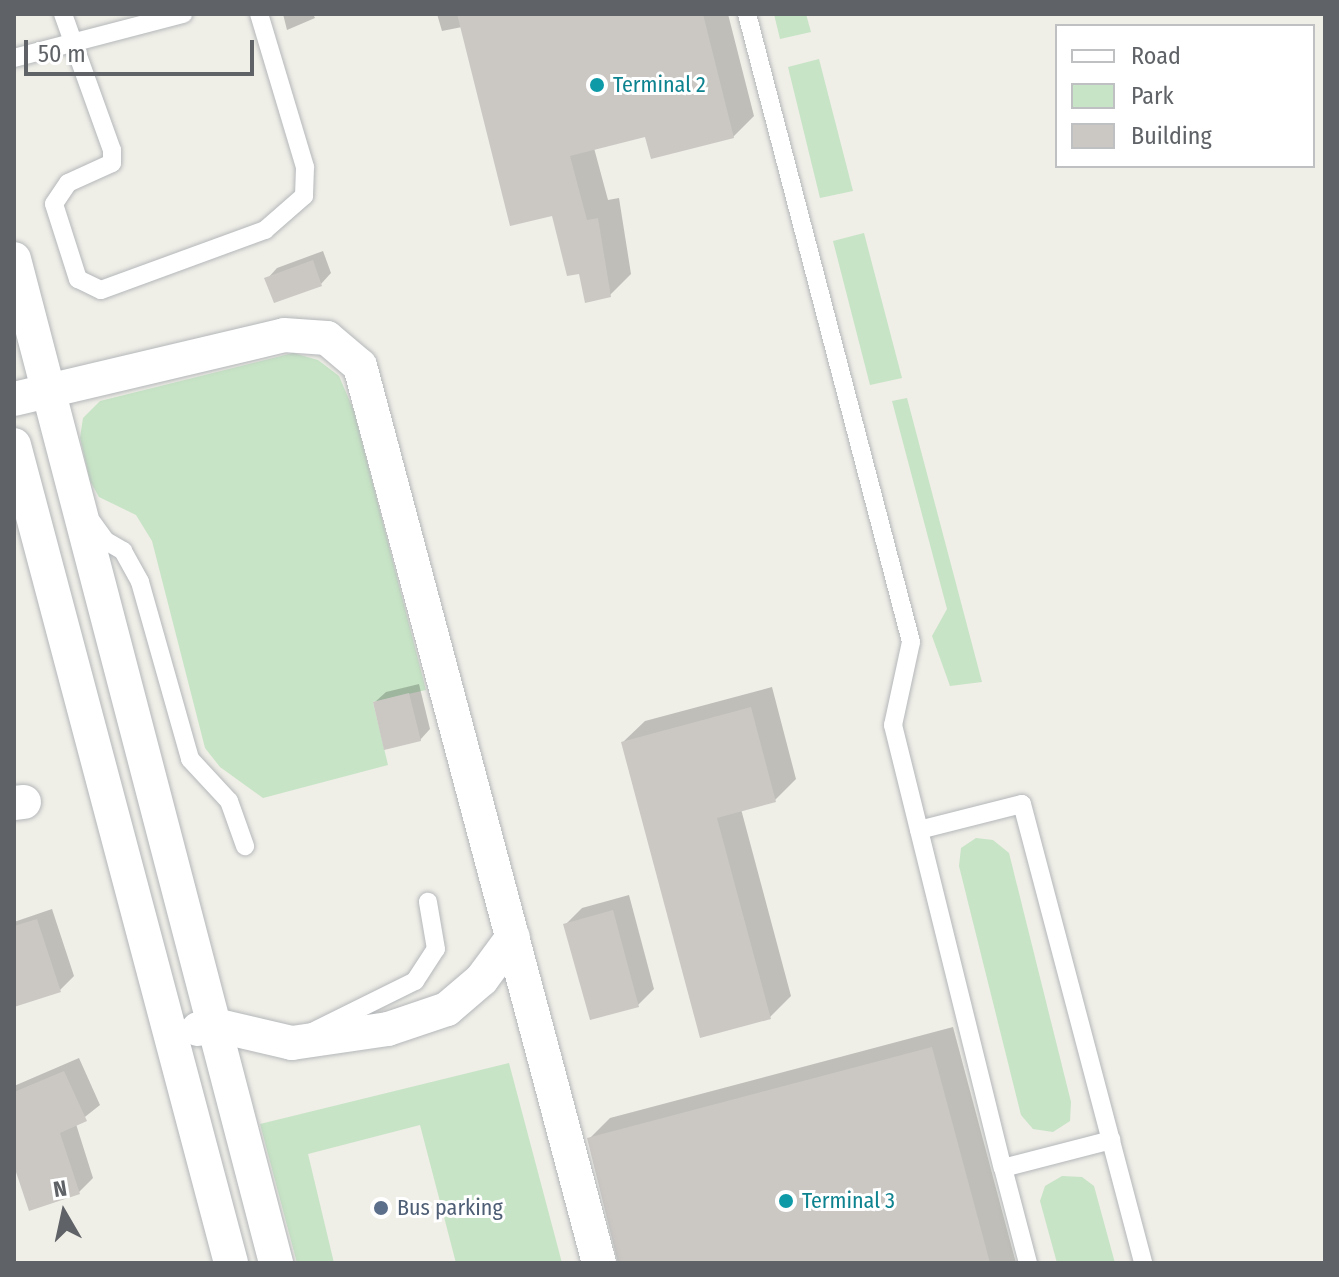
<!DOCTYPE html>
<style>
body{margin:0}
#map{position:relative;width:1339px;height:1277px;overflow:hidden;background:#efeee7;font-family:"Fira Sans Condensed",sans-serif}
div>[style]{position:absolute}
.green>*{inset:0;background:#c7e4c6}
.shadow>*{inset:0;background:#0003}
.building>*{inset:0;background:#cbc8c4}
.roads{filter:drop-shadow(0 0 2px #b4b7ba) drop-shadow(0 0 2px #b4b7ba)}
.service>*{height:18px;margin:-9px;padding:0 9px;transform-origin:9px;border-radius:9px;background:#fff}
.minor>*{height:34px;margin:-17px;padding:0 17px;transform-origin:17px;border-radius:17px;background:#fff}
.dots>*{width:22px;height:22px;translate:-50% -50%;box-sizing:border-box;border:4px solid #fff;border-radius:50%}
span{translate:-50% -50%;white-space:nowrap;text-align:center;line-height:1.15;-webkit-text-stroke:6px #fff;paint-order:stroke}
.culture-label{font-size:22px;color:#0d838f}
.left{translate:0 -50%;text-align:left}
.service-label{font-size:22px;color:#4e5e75}
.frame{position:absolute;inset:0;border:16px solid #5f6266;pointer-events:none}
.legend{position:absolute;left:1055px;top:24px;width:260px;height:144px;box-sizing:border-box;background:#fff;border:2px solid #bfc0c2;margin:0;padding:10px 14px;list-style:none;font-size:24px;color:#5f6266}
.legend li{display:flex;align-items:center;gap:16px;height:40px}
.legend b{width:40px;border:2px solid #bfc0c2}
.north{position:absolute;left:24px;top:1173px;width:80px;height:80px;-webkit-text-stroke:6px #fff;paint-order:stroke;rotate:351deg;font-size:22px;font-weight:700;line-height:32px;text-align:center;color:#5f6266}
.north::after{content:'';display:block;margin:auto;width:28px;height:36px;background:#5f6266;clip-path:polygon(50% 0,100% 100%,50% 72%,0 100%)}
.scale{position:absolute;left:24px;top:40px;width:230px;height:36px;box-sizing:border-box;border:4px solid #5f6266;border-top:0;padding-left:10px;font-size:24px;line-height:28px;white-space:nowrap;color:#5f6266;-webkit-text-stroke:6px #fff;paint-order:stroke}
</style>
<div id="map">
<div class="green">
<i style="clip-path:polygon(774px 14px,806px 14px,811px 32px,780px 39px)"></i>
<i style="clip-path:polygon(819px 59px,853px 191px,820px 198px,788px 67px)"></i>
<i style="clip-path:polygon(864px 233px,902px 378px,870px 385px,833px 241px)"></i>
<i style="clip-path:polygon(293px 353px,318px 360px,339px 376px,354px 411px,426px 690px,373px 702px,388px 765px,263px 798px,220px 767px,205px 748px,152px 541px,136px 515px,99px 497px,90px 481px,80px 438px,83px 418px,100px 401px)"></i>
<i style="clip-path:polygon(907px 398px,982px 682px,950px 686px,932px 636px,947px 609px,892px 401px)"></i>
<i style="clip-path:polygon(976px 838px,993px 840px,1009px 853px,1071px 1102px,1070px 1121px,1053px 1132px,1033px 1129px,1021px 1115px,959px 866px,961px 848px)"></i>
<i style="clip-path:polygon(509px 1063px,562px 1263px,456px 1263px,420px 1125px,308px 1154px,334px 1263px,297px 1263px,260px 1124px)"></i>
<i style="clip-path:polygon(1062px 1176px,1082px 1177px,1094px 1186px,1115px 1263px,1057px 1263px,1040px 1201px,1045px 1186px)"></i>
</div>
<div class="shadow">
<i style="clip-path:polygon(283px 14px,313px 14px,315px 18px,287px 30px)"></i>
<i style="clip-path:polygon(437px 14px,728px 14px,754px 116px,733px 137px,647px 135px,594px 148px,608px 200px,619px 198px,631px 274px,610px 295px,580px 271px,462px 27px,442px 31px)"></i>
<i style="clip-path:polygon(323px 251px,331px 273px,321px 284px,267px 279px,277px 268px)"></i>
<i style="clip-path:polygon(419px 684px,430px 729px,420px 740px,375px 702px,386px 692px)"></i>
<i style="clip-path:polygon(772px 687px,796px 779px,775px 800px,741px 809px,791px 996px,770px 1017px,623px 742px,645px 721px)"></i>
<i style="clip-path:polygon(629px 895px,654px 989px,638px 1005px,566px 924px,582px 908px)"></i>
<i style="clip-path:polygon(52px 909px,74px 976px,60px 990px,14px 1005px,14px 1013px,14px 922px)"></i>
<i style="clip-path:polygon(953px 1027px,1016px 1263px,620px 1263px,589px 1139px,610px 1118px)"></i>
<i style="clip-path:polygon(79px 1058px,100px 1105px,76px 1124px,93px 1178px,79px 1192px,14px 1160px,14px 1086px)"></i>
</div>
<div class="building">
<i style="clip-path:polygon(457px 14px,703px 14px,734px 138px,651px 159px,645px 137px,570px 156px,587px 220px,598px 218px,611px 297px,585px 303px,579px 274px,567px 276px,552px 216px,510px 226px)"></i>
<i style="clip-path:polygon(313px 260px,322px 286px,274px 303px,264px 278px)"></i>
<i style="clip-path:polygon(409px 693px,421px 741px,384px 750px,373px 702px)"></i>
<i style="clip-path:polygon(751px 707px,776px 802px,717px 818px,771px 1019px,700px 1038px,621px 742px)"></i>
<i style="clip-path:polygon(613px 910px,639px 1007px,590px 1020px,563px 924px)"></i>
<i style="clip-path:polygon(37px 919px,61px 992px,14px 1007px,14px 926px)"></i>
<i style="clip-path:polygon(932px 1047px,990px 1263px,618px 1263px,587px 1138px)"></i>
<i style="clip-path:polygon(64px 1071px,87px 1121px,60px 1133px,80px 1194px,29px 1211px,14px 1166px,14px 1092px)"></i>
</div>
<div class="roads">
<div class="service">
<i style="left:63px;top:14px;width:145px;rotate:70.2deg"></i>
<i style="left:112px;top:150px;width:13px;rotate:90deg"></i>
<i style="left:112px;top:163px;width:48px;rotate:155.6deg"></i>
<i style="left:68px;top:183px;width:25px;rotate:124deg"></i>
<i style="left:54px;top:204px;width:79px;rotate:72.3deg"></i>
<i style="left:78px;top:279px;width:25px;rotate:26deg"></i>
<i style="left:101px;top:290px;width:175px;rotate:-20.1deg"></i>
<i style="left:265px;top:230px;width:52px;rotate:-41.1deg"></i>
<i style="left:304px;top:196px;width:29px;rotate:-88deg"></i>
<i style="left:305px;top:167px;width:160px;rotate:-106.7deg"></i>
<i style="left:747px;top:14px;width:649px;rotate:75.36deg"></i>
<i style="left:911px;top:642px;width:85px;rotate:102.2deg"></i>
<i style="left:893px;top:725px;width:456px;rotate:76.1deg"></i>
<i style="left:14px;top:58px;width:175px;rotate:-14.6deg"></i>
<i style="left:92px;top:522px;width:24px;rotate:54deg"></i>
<i style="left:106px;top:541px;width:20px;rotate:30deg"></i>
<i style="left:123px;top:551px;width:35px;rotate:61deg"></i>
<i style="left:140px;top:582px;width:184px;rotate:74.2deg"></i>
<i style="left:190px;top:759px;width:57px;rotate:47.1deg"></i>
<i style="left:229px;top:801px;width:48px;rotate:70.4deg"></i>
<i style="left:919px;top:830px;width:106px;rotate:-14.2deg"></i>
<i style="left:1022px;top:804px;width:475px;rotate:75.2deg"></i>
<i style="left:312px;top:1032px;width:115px;rotate:-26.3deg"></i>
<i style="left:415px;top:981px;width:38px;rotate:-57deg"></i>
<i style="left:436px;top:949px;width:48px;rotate:-99.7deg"></i>
<i style="left:1028px;top:1263px;width:98px;rotate:-104.7deg"></i>
<i style="left:1003px;top:1168px;width:112px;rotate:-14.5deg"></i>
</div>
<div class="minor">
<i style="left:14px;top:259px;width:1038px;rotate:75.37deg"></i>
<i style="left:14px;top:399px;width:277px;rotate:-13.3deg"></i>
<i style="left:284px;top:335px;width:43px;rotate:4deg"></i>
<i style="left:327px;top:338px;width:43px;rotate:40.3deg"></i>
<i style="left:360px;top:366px;width:928px;rotate:75.08deg"></i>
<i style="left:14px;top:445px;width:846px;rotate:75.14deg"></i>
<i style="left:14px;top:803px;width:10px;rotate:-6deg"></i>
<i style="left:198px;top:1029px;width:17px;rotate:-13deg"></i>
<i style="left:215px;top:1025px;width:79px;rotate:13.2deg"></i>
<i style="left:292px;top:1043px;width:97px;rotate:-8.3deg"></i>
<i style="left:388px;top:1029px;width:62px;rotate:-18.7deg"></i>
<i style="left:447px;top:1009px;width:46px;rotate:-40.6deg"></i>
<i style="left:482px;top:979px;width:52px;rotate:-53.6deg"></i>
</div>
</div>
<div class="dots">
<i style="left:597px;top:85px;background:#0f9aa8"></i>
<i style="left:786px;top:1201px;background:#0f9aa8"></i>
<i style="left:381px;top:1208px;background:#5c6f8a"></i>
</div>
<div class="culture-label">
<span class="left" style="left:613px;top:85px">Terminal 2</span>
<span class="left" style="left:802px;top:1201px">Terminal 3</span>
</div>
<div class="service-label">
<span class="left" style="left:397px;top:1208px">Bus parking</span>
</div>
<div class="frame"></div>
<ul class="legend">
<li><b style="height:10px;background:#fff"></b>Road</li>
<li><b style="height:22px;background:#c7e4c6"></b>Park</li>
<li><b style="height:22px;background:#cbc8c4"></b>Building</li>
</ul>
<div class="north">N</div>
<div class="scale">50 m</div>
</div>
